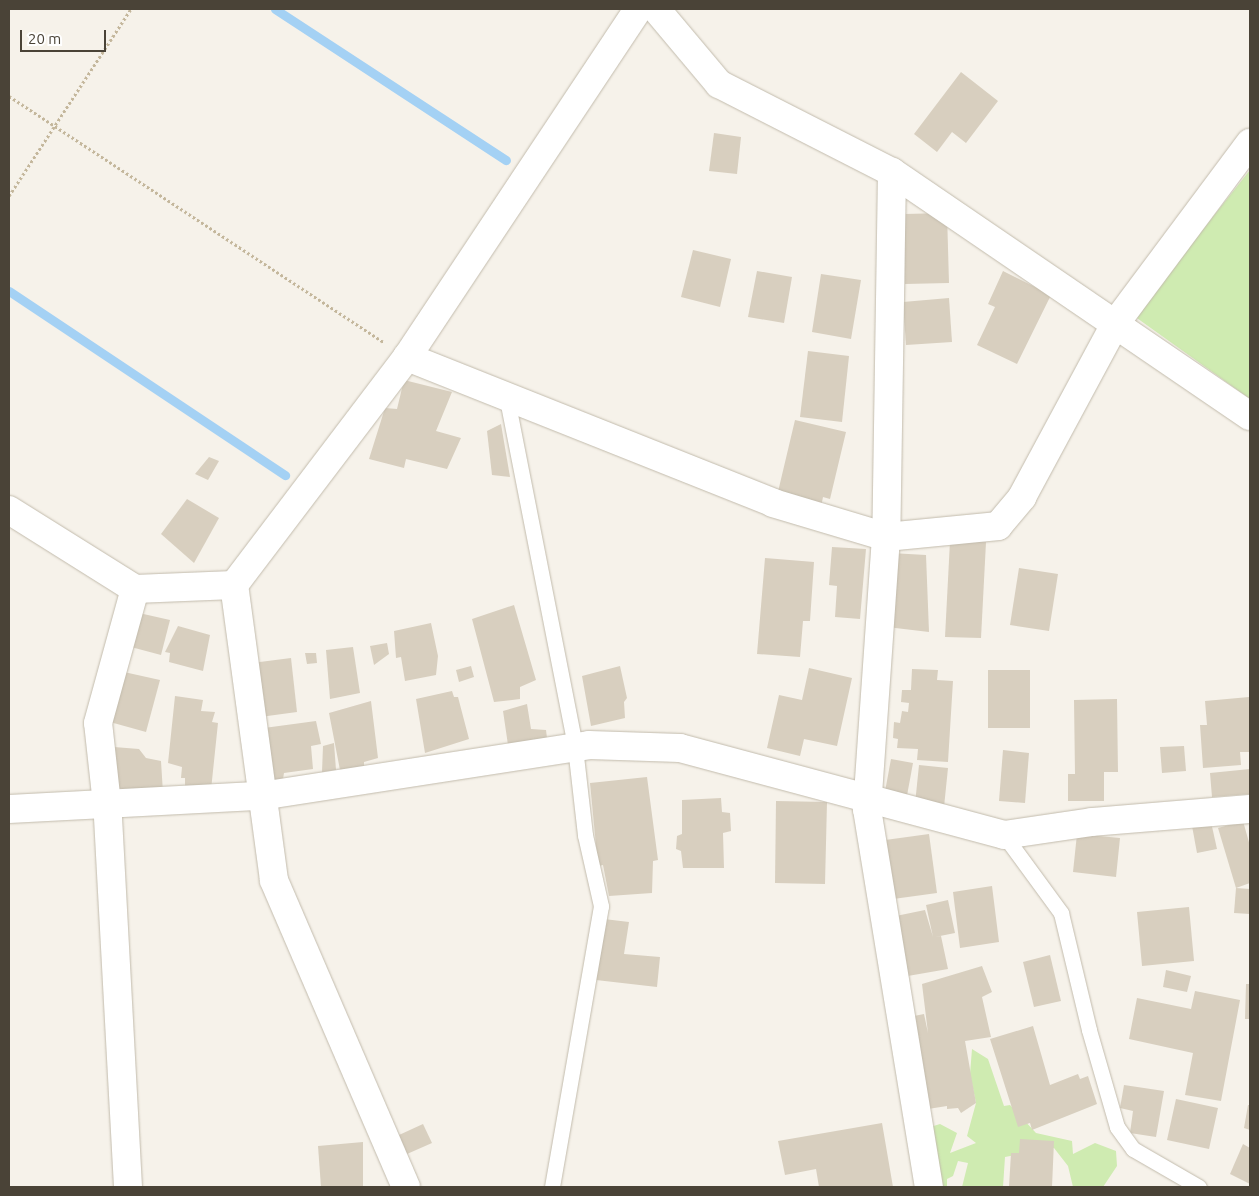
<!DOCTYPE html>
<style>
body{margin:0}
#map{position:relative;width:1259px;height:1196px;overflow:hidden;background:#f6f2ea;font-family:Ubuntu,sans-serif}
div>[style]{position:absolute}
.green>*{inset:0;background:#cfebb1}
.stream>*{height:9px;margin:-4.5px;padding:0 4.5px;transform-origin:4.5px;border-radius:4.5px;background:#a4d1f4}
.building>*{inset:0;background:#d8cfbf}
.path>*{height:3px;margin-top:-1.5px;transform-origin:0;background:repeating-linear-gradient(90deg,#c4b79c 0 2.5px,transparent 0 5px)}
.roads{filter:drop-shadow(0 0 1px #c2bbac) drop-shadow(0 0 1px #c2bbac)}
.service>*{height:15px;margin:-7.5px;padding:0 7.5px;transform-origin:7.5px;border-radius:7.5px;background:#fff}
.minor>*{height:28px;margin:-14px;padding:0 14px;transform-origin:14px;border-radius:14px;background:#fff}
span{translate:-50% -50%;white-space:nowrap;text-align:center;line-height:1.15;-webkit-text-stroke:4px #fff;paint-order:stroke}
.frame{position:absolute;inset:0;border:10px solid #4a4337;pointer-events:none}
.scale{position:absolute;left:20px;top:30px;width:86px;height:22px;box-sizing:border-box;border:2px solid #4a4337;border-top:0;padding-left:6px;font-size:15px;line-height:18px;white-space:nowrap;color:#4a4337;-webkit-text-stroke:4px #fff;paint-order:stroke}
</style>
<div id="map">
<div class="green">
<i style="clip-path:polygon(1250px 170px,1250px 399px,1134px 316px)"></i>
<i style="clip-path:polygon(972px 1049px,988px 1059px,1004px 1106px,1010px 1105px,1036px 1133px,1072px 1141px,1073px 1154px,1095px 1143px,1116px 1151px,1117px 1166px,1103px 1187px,1073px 1187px,1068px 1166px,1054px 1148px,1005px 1157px,1003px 1187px,962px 1187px,968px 1163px,958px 1161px,953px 1176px,947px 1179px,947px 1187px,939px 1187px,927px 1128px,940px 1124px,957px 1133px,950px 1153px,976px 1143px,967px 1136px,976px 1103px,970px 1074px)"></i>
</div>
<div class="stream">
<i style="left:275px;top:9px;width:276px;rotate:33.2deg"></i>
<i style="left:9px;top:291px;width:332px;rotate:33.7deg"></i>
</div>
<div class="building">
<i style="clip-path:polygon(961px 72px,998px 101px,966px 143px,952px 132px,937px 152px,914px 134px)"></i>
<i style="clip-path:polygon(714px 133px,741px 137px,737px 174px,709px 171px)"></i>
<i style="clip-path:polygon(947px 213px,949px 283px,905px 284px,904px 214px)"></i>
<i style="clip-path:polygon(693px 250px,731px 259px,720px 307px,681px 297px)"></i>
<i style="clip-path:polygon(757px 271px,792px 277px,784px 323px,748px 317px)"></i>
<i style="clip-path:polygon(1003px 271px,1051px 295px,1017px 364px,977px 345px,995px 307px,988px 304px)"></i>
<i style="clip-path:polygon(821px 274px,861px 280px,851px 339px,812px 332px)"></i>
<i style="clip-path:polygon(949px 298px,952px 342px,906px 345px,903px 302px)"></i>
<i style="clip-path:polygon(808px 351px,849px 356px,842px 422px,800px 417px)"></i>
<i style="clip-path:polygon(404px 380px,452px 392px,436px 431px,461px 438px,447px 469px,406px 459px,404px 468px,369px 459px,385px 408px,397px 409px)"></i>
<i style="clip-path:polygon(795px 420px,846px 432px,830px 499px,823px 497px,821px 507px,777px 496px)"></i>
<i style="clip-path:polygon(501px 424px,510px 477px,492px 475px,487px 431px)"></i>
<i style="clip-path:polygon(209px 457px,219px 461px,208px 480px,195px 474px)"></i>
<i style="clip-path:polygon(187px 499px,219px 518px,194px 563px,161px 534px)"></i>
<i style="clip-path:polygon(950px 541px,986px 542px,981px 638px,945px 637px)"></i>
<i style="clip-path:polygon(832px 547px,866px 549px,860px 619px,835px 617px,837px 586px,829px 585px)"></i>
<i style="clip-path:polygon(891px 553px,926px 555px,929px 632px,887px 627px)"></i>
<i style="clip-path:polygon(765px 558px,814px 562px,810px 621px,803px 621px,800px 657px,757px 654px)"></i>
<i style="clip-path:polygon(1019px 568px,1058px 574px,1049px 631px,1010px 625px)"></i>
<i style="clip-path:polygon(514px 605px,536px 680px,520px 687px,520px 699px,494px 702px,472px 619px)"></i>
<i style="clip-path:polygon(139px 613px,170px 620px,161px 655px,131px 647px)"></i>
<i style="clip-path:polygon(431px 623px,438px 656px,436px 675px,405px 681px,401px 657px,396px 658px,394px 631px)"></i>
<i style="clip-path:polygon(178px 626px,210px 635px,203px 671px,169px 662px,170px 653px,165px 652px)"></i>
<i style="clip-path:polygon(387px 643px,389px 654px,374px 665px,370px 646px)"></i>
<i style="clip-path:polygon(353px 647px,360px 693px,330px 699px,326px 650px)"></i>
<i style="clip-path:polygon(305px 653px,316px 653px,317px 663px,307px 664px)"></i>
<i style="clip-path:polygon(291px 658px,297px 712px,260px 717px,253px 663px)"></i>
<i style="clip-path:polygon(471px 666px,474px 677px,459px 682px,456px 670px)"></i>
<i style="clip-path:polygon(620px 666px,627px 698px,624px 702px,625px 718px,591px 726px,582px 676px)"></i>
<i style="clip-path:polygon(809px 668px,852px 678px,837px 746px,804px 739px,800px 756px,767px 748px,779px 695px,802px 700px)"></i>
<i style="clip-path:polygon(912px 669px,938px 670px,937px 680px,953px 681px,948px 762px,917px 760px,918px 749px,897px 748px,898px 739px,893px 738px,894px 722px,900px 723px,902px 711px,908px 712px,909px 703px,901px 702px,902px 690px,911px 690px)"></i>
<i style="clip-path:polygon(988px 670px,1030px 670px,1030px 728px,988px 728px)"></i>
<i style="clip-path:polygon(124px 672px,160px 680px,146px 732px,110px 722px)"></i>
<i style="clip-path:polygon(452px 691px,454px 697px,458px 697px,469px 739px,425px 753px,416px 699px)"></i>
<i style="clip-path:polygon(175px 696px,203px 700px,201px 711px,215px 712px,212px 722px,218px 723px,211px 790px,185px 787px,185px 778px,181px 778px,182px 767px,168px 763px)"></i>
<i style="clip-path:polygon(1249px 697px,1250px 752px,1240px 752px,1241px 765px,1203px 768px,1200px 725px,1207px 725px,1205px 701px)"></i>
<i style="clip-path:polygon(1117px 699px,1118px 772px,1104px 772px,1104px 801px,1068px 801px,1068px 774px,1075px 774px,1074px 700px)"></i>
<i style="clip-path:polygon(371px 701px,378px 758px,364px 762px,364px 769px,340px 770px,329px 713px)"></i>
<i style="clip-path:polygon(527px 704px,531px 729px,546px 730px,547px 738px,508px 745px,503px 711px)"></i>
<i style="clip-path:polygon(316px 721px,321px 744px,311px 746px,313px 769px,284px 773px,283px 779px,274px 781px,264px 728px)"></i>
<i style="clip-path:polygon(334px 743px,336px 770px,322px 772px,323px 746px)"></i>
<i style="clip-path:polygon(1184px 746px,1186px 771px,1162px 773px,1160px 747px)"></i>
<i style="clip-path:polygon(114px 747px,139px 749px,146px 758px,161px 761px,163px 793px,121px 795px,122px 789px,109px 785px)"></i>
<i style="clip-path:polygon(1003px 750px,1029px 753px,1025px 803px,999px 801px)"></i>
<i style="clip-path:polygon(891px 759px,913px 763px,906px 801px,884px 797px)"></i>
<i style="clip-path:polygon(919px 765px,948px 768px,944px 807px,915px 804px)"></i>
<i style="clip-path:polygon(1250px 769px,1250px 794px,1212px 797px,1210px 773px)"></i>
<i style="clip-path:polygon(647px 777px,658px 860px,653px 861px,652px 893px,609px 896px,603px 865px,598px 866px,590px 783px)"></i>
<i style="clip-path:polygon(721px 798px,722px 812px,730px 813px,731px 831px,723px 833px,724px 868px,683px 868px,681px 851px,676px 849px,677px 836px,682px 834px,682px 800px)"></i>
<i style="clip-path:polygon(776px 801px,827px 802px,825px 884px,775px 883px)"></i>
<i style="clip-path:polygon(1243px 821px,1250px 846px,1250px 883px,1236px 888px,1218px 828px)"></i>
<i style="clip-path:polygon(1211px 822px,1217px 849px,1197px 853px,1192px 826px)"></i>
<i style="clip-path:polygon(929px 834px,937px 893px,886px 900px,878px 841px)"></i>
<i style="clip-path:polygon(1077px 834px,1120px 838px,1116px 877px,1073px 872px)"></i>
<i style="clip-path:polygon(992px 886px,999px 942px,960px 948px,953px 892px)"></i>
<i style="clip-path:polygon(1236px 888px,1250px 889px,1250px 914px,1234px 913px)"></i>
<i style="clip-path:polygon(948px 900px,955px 933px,935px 937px,941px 936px,948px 969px,902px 977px,891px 917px,925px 910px,933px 937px,926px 905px)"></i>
<i style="clip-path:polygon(1189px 907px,1194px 961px,1142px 966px,1137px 912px)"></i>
<i style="clip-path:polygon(604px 919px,629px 922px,624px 954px,660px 957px,657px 987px,596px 980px)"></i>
<i style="clip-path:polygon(1050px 955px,1061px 1001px,1034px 1007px,1023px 962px)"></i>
<i style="clip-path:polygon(982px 966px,992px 992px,982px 997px,991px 1037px,965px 1041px,976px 1103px,961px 1113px,958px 1108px,947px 1109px,947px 1106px,928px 1109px,904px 1018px,924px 1014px,928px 1033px,922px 984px)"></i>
<i style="clip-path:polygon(1166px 970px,1191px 976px,1187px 992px,1163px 987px)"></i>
<i style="clip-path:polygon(1246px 984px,1250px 984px,1250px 1019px,1245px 1019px)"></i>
<i style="clip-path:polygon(1195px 991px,1240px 1000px,1221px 1101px,1185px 1095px,1193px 1053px,1129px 1039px,1137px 998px,1191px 1009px)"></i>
<i style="clip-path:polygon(1033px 1026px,1050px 1085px,1078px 1074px,1080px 1079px,1088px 1076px,1097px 1104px,1032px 1130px,1030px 1123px,1018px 1127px,990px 1039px)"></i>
<i style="clip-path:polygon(1124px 1085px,1164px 1091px,1156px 1137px,1130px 1133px,1133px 1111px,1120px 1108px)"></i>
<i style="clip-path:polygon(1176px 1099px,1218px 1108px,1209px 1149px,1167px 1140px)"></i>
<i style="clip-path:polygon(1248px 1105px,1250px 1105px,1250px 1130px,1244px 1128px)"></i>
<i style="clip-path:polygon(882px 1123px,893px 1187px,819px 1187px,816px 1169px,785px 1175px,778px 1141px)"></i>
<i style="clip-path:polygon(423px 1124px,432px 1143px,407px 1154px,399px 1135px)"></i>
<i style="clip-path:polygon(1020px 1139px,1054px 1141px,1052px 1187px,1009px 1187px,1011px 1153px,1019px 1153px)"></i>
<i style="clip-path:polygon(363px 1142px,363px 1187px,321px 1187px,318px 1146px)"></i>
<i style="clip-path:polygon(1243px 1144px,1250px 1148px,1250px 1184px,1230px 1174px)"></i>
</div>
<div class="path">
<i style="left:9px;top:96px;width:448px;rotate:33.3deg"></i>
<i style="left:9px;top:196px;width:223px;rotate:-56.9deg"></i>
</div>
<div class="roads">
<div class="service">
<i style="left:506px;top:394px;width:360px;rotate:78.9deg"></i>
<i style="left:575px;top:747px;width:89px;rotate:83.5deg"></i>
<i style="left:585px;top:835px;width:73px;rotate:77.3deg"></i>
<i style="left:601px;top:906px;width:285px;rotate:99.9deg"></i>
<i style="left:1004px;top:835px;width:97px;rotate:53.8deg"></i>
<i style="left:1061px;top:913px;width:120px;rotate:76.5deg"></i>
<i style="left:1089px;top:1030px;width:101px;rotate:73.9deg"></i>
<i style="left:1117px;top:1127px;width:27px;rotate:54deg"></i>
<i style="left:1133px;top:1149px;width:76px;rotate:29.9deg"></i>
</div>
<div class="minor">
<i style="left:656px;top:9px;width:98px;rotate:50deg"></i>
<i style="left:719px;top:84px;width:194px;rotate:27deg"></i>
<i style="left:892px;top:172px;width:433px;rotate:34.3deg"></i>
<i style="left:892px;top:172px;width:365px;rotate:90.9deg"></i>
<i style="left:886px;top:537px;width:273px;rotate:94deg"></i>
<i style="left:867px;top:809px;width:383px;rotate:80.7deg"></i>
<i style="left:407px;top:357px;width:394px;rotate:21.7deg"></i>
<i style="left:773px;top:503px;width:118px;rotate:16.7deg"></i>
<i style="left:886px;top:537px;width:113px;rotate:-5.6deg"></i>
<i style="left:998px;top:526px;width:38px;rotate:-50deg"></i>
<i style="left:1022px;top:497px;width:196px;rotate:-61.7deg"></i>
<i style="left:1115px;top:324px;width:226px;rotate:-53.3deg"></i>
<i style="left:9px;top:510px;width:149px;rotate:32.1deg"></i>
<i style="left:135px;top:589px;width:99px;rotate:-2.3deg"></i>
<i style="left:9px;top:809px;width:252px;rotate:-3deg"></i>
<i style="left:261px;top:796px;width:332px;rotate:-8.8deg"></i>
<i style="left:589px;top:745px;width:91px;rotate:1.9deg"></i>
<i style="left:680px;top:748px;width:335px;rotate:15deg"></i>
<i style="left:1004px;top:835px;width:89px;rotate:-8.4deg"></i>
<i style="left:1092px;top:822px;width:159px;rotate:-4.7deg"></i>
<i style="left:128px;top:1187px;width:384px;rotate:-93.1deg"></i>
<i style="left:107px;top:804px;width:81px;rotate:-96.3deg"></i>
<i style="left:98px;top:723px;width:139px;rotate:-74.6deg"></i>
<i style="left:406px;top:1187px;width:334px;rotate:-113.3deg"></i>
<i style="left:274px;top:880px;width:298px;rotate:-97.7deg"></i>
<i style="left:234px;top:585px;width:286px;rotate:-52.8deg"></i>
<i style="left:407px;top:357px;width:418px;rotate:-56.4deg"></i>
</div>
</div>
<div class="frame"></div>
<div class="scale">20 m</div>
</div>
